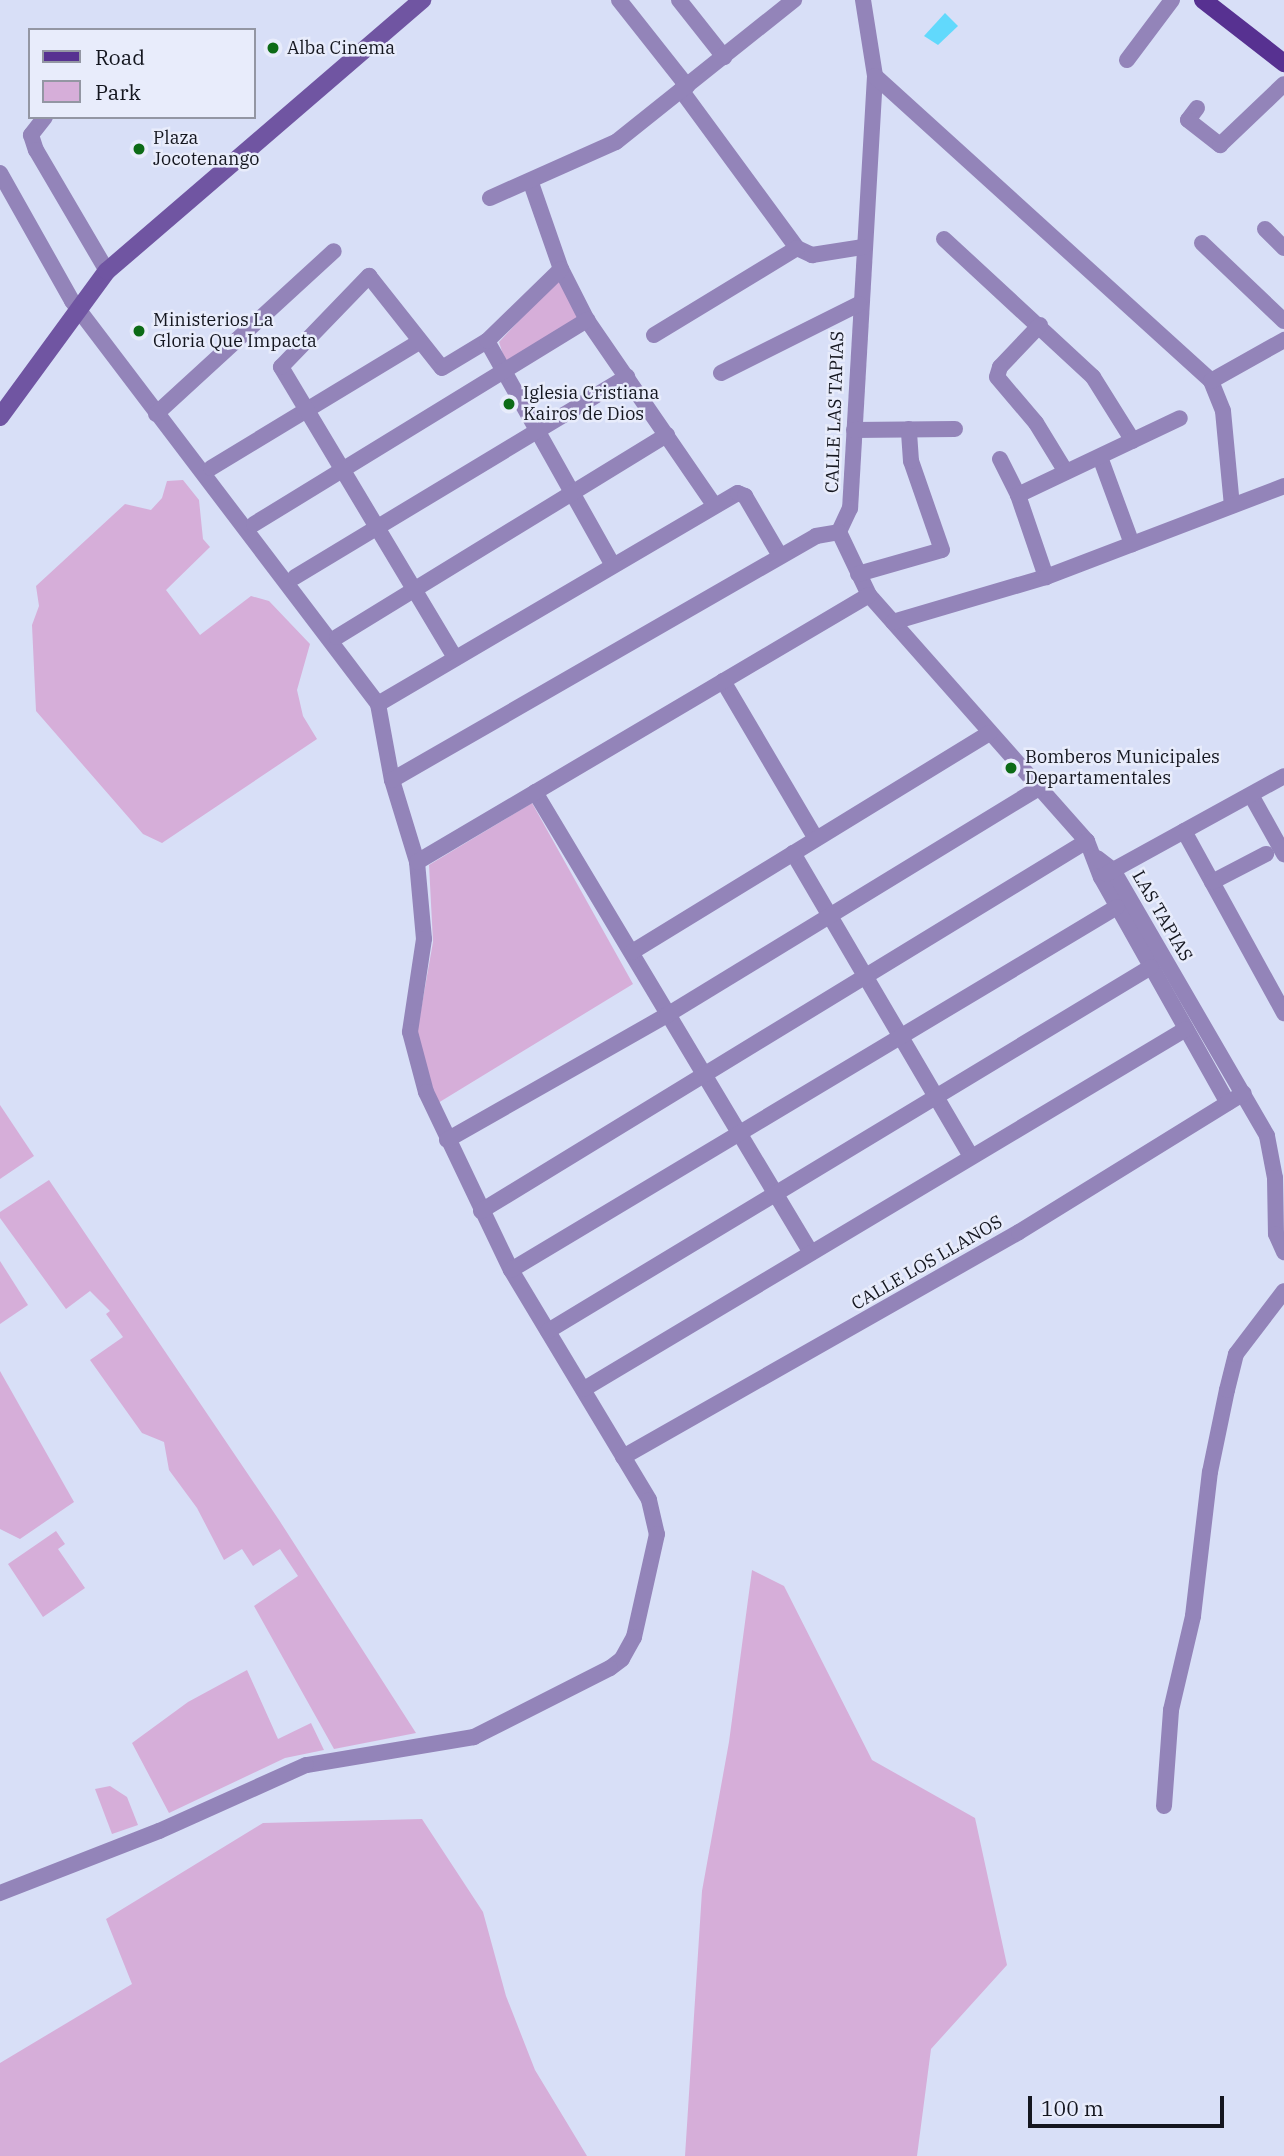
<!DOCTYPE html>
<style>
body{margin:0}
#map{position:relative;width:1284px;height:2156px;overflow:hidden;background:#d8dff7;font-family:"IBM Plex Serif",serif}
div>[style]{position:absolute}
.green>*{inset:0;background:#d6aed9}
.water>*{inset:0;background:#61d9fc}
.street>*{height:16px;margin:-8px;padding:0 8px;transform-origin:8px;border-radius:8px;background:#9384b9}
.secondary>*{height:18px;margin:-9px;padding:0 9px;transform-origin:9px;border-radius:9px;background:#7055a2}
.primary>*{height:18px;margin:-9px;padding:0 9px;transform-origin:9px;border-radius:9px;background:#573191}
.dots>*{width:19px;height:19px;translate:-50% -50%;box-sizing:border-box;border:4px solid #e8ecfb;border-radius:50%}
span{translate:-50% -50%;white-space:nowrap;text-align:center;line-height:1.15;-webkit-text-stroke:5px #e8ecfb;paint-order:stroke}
.poi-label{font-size:18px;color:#14161f}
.left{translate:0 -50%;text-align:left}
.street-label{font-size:18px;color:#14161f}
.legend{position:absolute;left:28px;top:28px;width:228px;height:91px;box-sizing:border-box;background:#e8ecfb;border:2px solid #9396a3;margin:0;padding:9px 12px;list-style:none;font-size:21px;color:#14161f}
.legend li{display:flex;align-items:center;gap:14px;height:35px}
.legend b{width:35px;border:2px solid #9396a3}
.scale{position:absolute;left:1028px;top:2096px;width:196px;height:32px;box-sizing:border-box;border:4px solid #14161f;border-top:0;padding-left:9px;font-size:21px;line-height:24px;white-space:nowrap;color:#14161f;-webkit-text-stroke:5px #e8ecfb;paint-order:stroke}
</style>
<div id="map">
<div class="green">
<i style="clip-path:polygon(559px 278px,580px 320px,507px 367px,499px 342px)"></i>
<i style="clip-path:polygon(183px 480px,199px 500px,203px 539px,210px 547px,166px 590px,200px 635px,251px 596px,269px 601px,310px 644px,297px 690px,303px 716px,317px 739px,162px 843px,143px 834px,36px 711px,32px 625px,39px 606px,36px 586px,125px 504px,151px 510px,162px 498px,167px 481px)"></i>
<i style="clip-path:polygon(532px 803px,633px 984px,438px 1103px,416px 1038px,433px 942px,429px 865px)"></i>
<i style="clip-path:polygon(0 1105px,34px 1156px,0 1179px)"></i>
<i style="clip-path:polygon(49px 1180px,279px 1520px,416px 1733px,334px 1749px,254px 1606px,298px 1576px,280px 1549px,253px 1566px,242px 1549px,224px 1560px,197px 1508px,169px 1470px,164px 1442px,142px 1433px,90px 1360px,123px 1337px,106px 1314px,110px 1311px,90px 1291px,66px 1309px,0 1218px,0 1212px)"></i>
<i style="clip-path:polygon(0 1261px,28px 1305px,0 1324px)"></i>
<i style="clip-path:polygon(0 1371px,74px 1502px,20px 1539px,0 1529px)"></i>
<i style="clip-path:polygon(56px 1531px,65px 1544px,58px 1549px,85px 1588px,43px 1617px,8px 1564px)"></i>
<i style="clip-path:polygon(752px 1570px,784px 1586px,872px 1760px,975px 1818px,1007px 1965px,931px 2049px,917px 2156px,685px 2156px,702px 1891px,729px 1742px)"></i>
<i style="clip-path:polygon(247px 1670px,278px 1739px,311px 1723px,324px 1750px,285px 1758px,169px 1813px,132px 1743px,188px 1702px)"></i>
<i style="clip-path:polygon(110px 1786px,127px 1797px,138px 1825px,112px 1834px,95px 1789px)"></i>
<i style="clip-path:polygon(422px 1819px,483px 1912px,506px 1996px,535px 2070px,587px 2156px,0 2156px,0 2063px,132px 1984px,106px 1919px,263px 1823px)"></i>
</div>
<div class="water">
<i style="clip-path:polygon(945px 13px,958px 26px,938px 45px,924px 36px)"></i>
</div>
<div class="street">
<i style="left:619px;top:0;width:110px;rotate:51.7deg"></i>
<i style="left:679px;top:0;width:73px;rotate:51.7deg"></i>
<i style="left:863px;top:0;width:77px;rotate:81deg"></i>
<i style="left:875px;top:76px;width:433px;rotate:93.3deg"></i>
<i style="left:850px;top:508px;width:26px;rotate:115deg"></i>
<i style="left:839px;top:532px;width:70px;rotate:64.5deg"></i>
<i style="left:869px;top:595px;width:329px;rotate:48.5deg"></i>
<i style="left:1087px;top:841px;width:39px;rotate:69deg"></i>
<i style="left:1101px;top:877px;width:259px;rotate:60.7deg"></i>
<i style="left:1127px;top:60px;width:75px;rotate:-53.1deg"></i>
<i style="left:875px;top:76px;width:454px;rotate:42.2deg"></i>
<i style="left:1211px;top:381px;width:32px;rotate:68deg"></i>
<i style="left:1223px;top:411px;width:95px;rotate:84.6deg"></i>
<i style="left:681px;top:90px;width:196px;rotate:53.7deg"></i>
<i style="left:797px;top:248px;width:17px;rotate:25deg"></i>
<i style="left:812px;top:255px;width:52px;rotate:-8.9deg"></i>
<i style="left:1197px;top:108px;width:15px;rotate:127deg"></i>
<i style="left:1188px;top:120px;width:41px;rotate:38deg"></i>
<i style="left:1220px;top:145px;width:88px;rotate:-43.6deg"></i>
<i style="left:45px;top:117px;width:23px;rotate:128deg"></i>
<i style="left:31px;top:135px;width:16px;rotate:72deg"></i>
<i style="left:36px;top:150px;width:140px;rotate:59.6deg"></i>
<i style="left:0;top:173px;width:147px;rotate:60.6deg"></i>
<i style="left:72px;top:301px;width:506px;rotate:52.79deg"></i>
<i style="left:378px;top:704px;width:77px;rotate:79.6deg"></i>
<i style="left:392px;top:780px;width:86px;rotate:73deg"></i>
<i style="left:417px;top:862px;width:77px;rotate:84.8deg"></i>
<i style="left:424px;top:939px;width:94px;rotate:98.6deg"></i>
<i style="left:410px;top:1032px;width:62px;rotate:75.1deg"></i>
<i style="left:426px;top:1092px;width:197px;rotate:64.5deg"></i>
<i style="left:511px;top:1270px;width:268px;rotate:59deg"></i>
<i style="left:649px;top:1500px;width:35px;rotate:77deg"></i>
<i style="left:657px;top:1534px;width:106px;rotate:102.6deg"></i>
<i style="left:634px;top:1637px;width:25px;rotate:119deg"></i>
<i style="left:622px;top:1659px;width:15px;rotate:143deg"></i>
<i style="left:610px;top:1668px;width:153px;rotate:153.1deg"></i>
<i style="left:474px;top:1737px;width:170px;rotate:170.5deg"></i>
<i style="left:306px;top:1765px;width:161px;rotate:155.8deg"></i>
<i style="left:159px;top:1831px;width:171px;rotate:158.7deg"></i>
<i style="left:531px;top:183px;width:91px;rotate:70.8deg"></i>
<i style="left:561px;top:269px;width:57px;rotate:63deg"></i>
<i style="left:587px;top:320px;width:222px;rotate:55.5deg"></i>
<i style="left:490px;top:198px;width:138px;rotate:-24deg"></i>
<i style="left:616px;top:142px;width:228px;rotate:-38.6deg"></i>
<i style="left:1265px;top:229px;width:27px;rotate:45deg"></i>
<i style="left:944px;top:239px;width:203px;rotate:42.8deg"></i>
<i style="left:1093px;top:377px;width:75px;rotate:58deg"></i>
<i style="left:1202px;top:243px;width:113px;rotate:43.6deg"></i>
<i style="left:1040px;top:325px;width:58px;rotate:133.6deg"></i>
<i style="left:1000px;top:367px;width:10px;rotate:107deg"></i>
<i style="left:997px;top:377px;width:60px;rotate:49.7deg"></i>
<i style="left:1036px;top:423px;width:57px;rotate:58.5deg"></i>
<i style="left:654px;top:335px;width:167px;rotate:-31.3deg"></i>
<i style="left:487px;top:341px;width:256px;rotate:60.7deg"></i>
<i style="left:721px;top:373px;width:154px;rotate:-26.6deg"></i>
<i style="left:1211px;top:381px;width:84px;rotate:-29.3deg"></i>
<i style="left:156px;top:414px;width:241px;rotate:-42.5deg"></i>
<i style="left:854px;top:430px;width:101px;rotate:-0.6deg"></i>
<i style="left:1100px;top:457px;width:93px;rotate:69.8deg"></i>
<i style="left:1000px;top:459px;width:40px;rotate:63.4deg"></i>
<i style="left:1018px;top:495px;width:87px;rotate:71.1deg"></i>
<i style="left:211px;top:468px;width:243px;rotate:-31.2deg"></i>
<i style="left:1018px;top:495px;width:179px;rotate:-25.4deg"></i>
<i style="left:254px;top:524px;width:391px;rotate:-31.5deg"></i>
<i style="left:858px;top:574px;width:87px;rotate:-15.9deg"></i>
<i style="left:942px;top:550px;width:94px;rotate:-109.2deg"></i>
<i style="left:911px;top:461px;width:32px;rotate:-94deg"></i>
<i style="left:295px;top:577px;width:388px;rotate:-31.1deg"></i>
<i style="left:893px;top:622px;width:159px;rotate:-16.4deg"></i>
<i style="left:1046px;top:577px;width:255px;rotate:-20.9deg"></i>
<i style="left:337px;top:637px;width:387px;rotate:-31.5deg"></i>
<i style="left:454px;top:656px;width:337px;rotate:-120.9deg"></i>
<i style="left:281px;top:367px;width:127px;rotate:-46deg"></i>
<i style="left:369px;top:276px;width:117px;rotate:51.6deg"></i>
<i style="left:442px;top:368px;width:52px;rotate:-31deg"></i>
<i style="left:487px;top:341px;width:103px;rotate:-44.2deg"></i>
<i style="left:723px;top:681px;width:183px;rotate:59.5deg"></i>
<i style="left:378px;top:704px;width:417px;rotate:-30.4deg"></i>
<i style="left:738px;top:493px;width:8px;rotate:23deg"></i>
<i style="left:745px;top:496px;width:69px;rotate:59.7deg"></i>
<i style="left:392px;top:780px;width:489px;rotate:-29.9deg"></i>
<i style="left:816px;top:536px;width:23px;rotate:-10deg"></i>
<i style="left:535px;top:792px;width:537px;rotate:59.09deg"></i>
<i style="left:1251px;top:795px;width:68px;rotate:60.8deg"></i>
<i style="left:1184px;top:831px;width:208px;rotate:61.2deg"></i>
<i style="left:793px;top:853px;width:352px;rotate:59.6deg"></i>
<i style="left:1097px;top:858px;width:20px;rotate:37deg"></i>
<i style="left:1113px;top:870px;width:307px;rotate:59.9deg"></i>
<i style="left:1267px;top:1136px;width:43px;rotate:79.2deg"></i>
<i style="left:1275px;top:1178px;width:56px;rotate:89deg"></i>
<i style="left:1276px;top:1234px;width:20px;rotate:66deg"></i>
<i style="left:417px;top:862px;width:525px;rotate:-30.57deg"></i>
<i style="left:1106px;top:874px;width:203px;rotate:-28.8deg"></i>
<i style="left:1212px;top:882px;width:61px;rotate:-27.4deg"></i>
<i style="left:632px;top:952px;width:419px;rotate:-31.5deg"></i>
<i style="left:447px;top:1140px;width:253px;rotate:-29.6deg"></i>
<i style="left:667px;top:1015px;width:437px;rotate:-31.4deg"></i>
<i style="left:481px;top:1211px;width:710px;rotate:-31.41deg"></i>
<i style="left:511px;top:1270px;width:706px;rotate:-30.92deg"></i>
<i style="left:548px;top:1331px;width:704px;rotate:-31.12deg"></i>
<i style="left:584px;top:1389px;width:701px;rotate:-30.88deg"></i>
<i style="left:623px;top:1457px;width:455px;rotate:-29.6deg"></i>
<i style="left:1019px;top:1232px;width:264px;rotate:-31.7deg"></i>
<i style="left:1164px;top:1806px;width:96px;rotate:-85.8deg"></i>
<i style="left:1171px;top:1710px;width:97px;rotate:-76.8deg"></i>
<i style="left:1193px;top:1616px;width:145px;rotate:-83.3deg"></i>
<i style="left:1210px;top:1472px;width:84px;rotate:-78.3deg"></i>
<i style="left:1227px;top:1390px;width:37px;rotate:-76deg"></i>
<i style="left:1236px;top:1354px;width:79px;rotate:-52.7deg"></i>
</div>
<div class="secondary">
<i style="left:0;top:417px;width:181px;rotate:-53.8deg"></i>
<i style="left:107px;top:271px;width:416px;rotate:-40.7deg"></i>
</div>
<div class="primary">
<i style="left:1203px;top:0;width:103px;rotate:37.9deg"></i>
</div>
<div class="dots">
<i style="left:273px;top:48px;background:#0d6b16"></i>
<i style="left:139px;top:149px;background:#0d6b16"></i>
<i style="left:139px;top:331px;background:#0d6b16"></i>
<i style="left:509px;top:404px;background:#0d6b16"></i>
<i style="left:1011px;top:768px;background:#0d6b16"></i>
</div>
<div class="poi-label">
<span class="left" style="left:287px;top:48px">Alba Cinema</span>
<span class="left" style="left:153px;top:149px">Plaza<br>Jocotenango</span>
<span class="left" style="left:153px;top:331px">Ministerios La<br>Gloria Que Impacta</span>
<span class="left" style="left:523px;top:404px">Iglesia Cristiana<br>Kairos de Dios</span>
<span class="left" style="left:1025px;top:768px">Bomberos Municipales<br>Departamentales</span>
</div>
<div class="street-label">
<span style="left:835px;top:412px;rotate:-88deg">CALLE LAS TAPIAS</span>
<span style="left:1162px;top:916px;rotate:60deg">LAS TAPIAS</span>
<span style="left:927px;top:1263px;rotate:-30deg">CALLE LOS LLANOS</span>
</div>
<ul class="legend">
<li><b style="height:9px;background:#573191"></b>Road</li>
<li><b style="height:19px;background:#d6aed9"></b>Park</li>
</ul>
<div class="scale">100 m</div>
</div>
